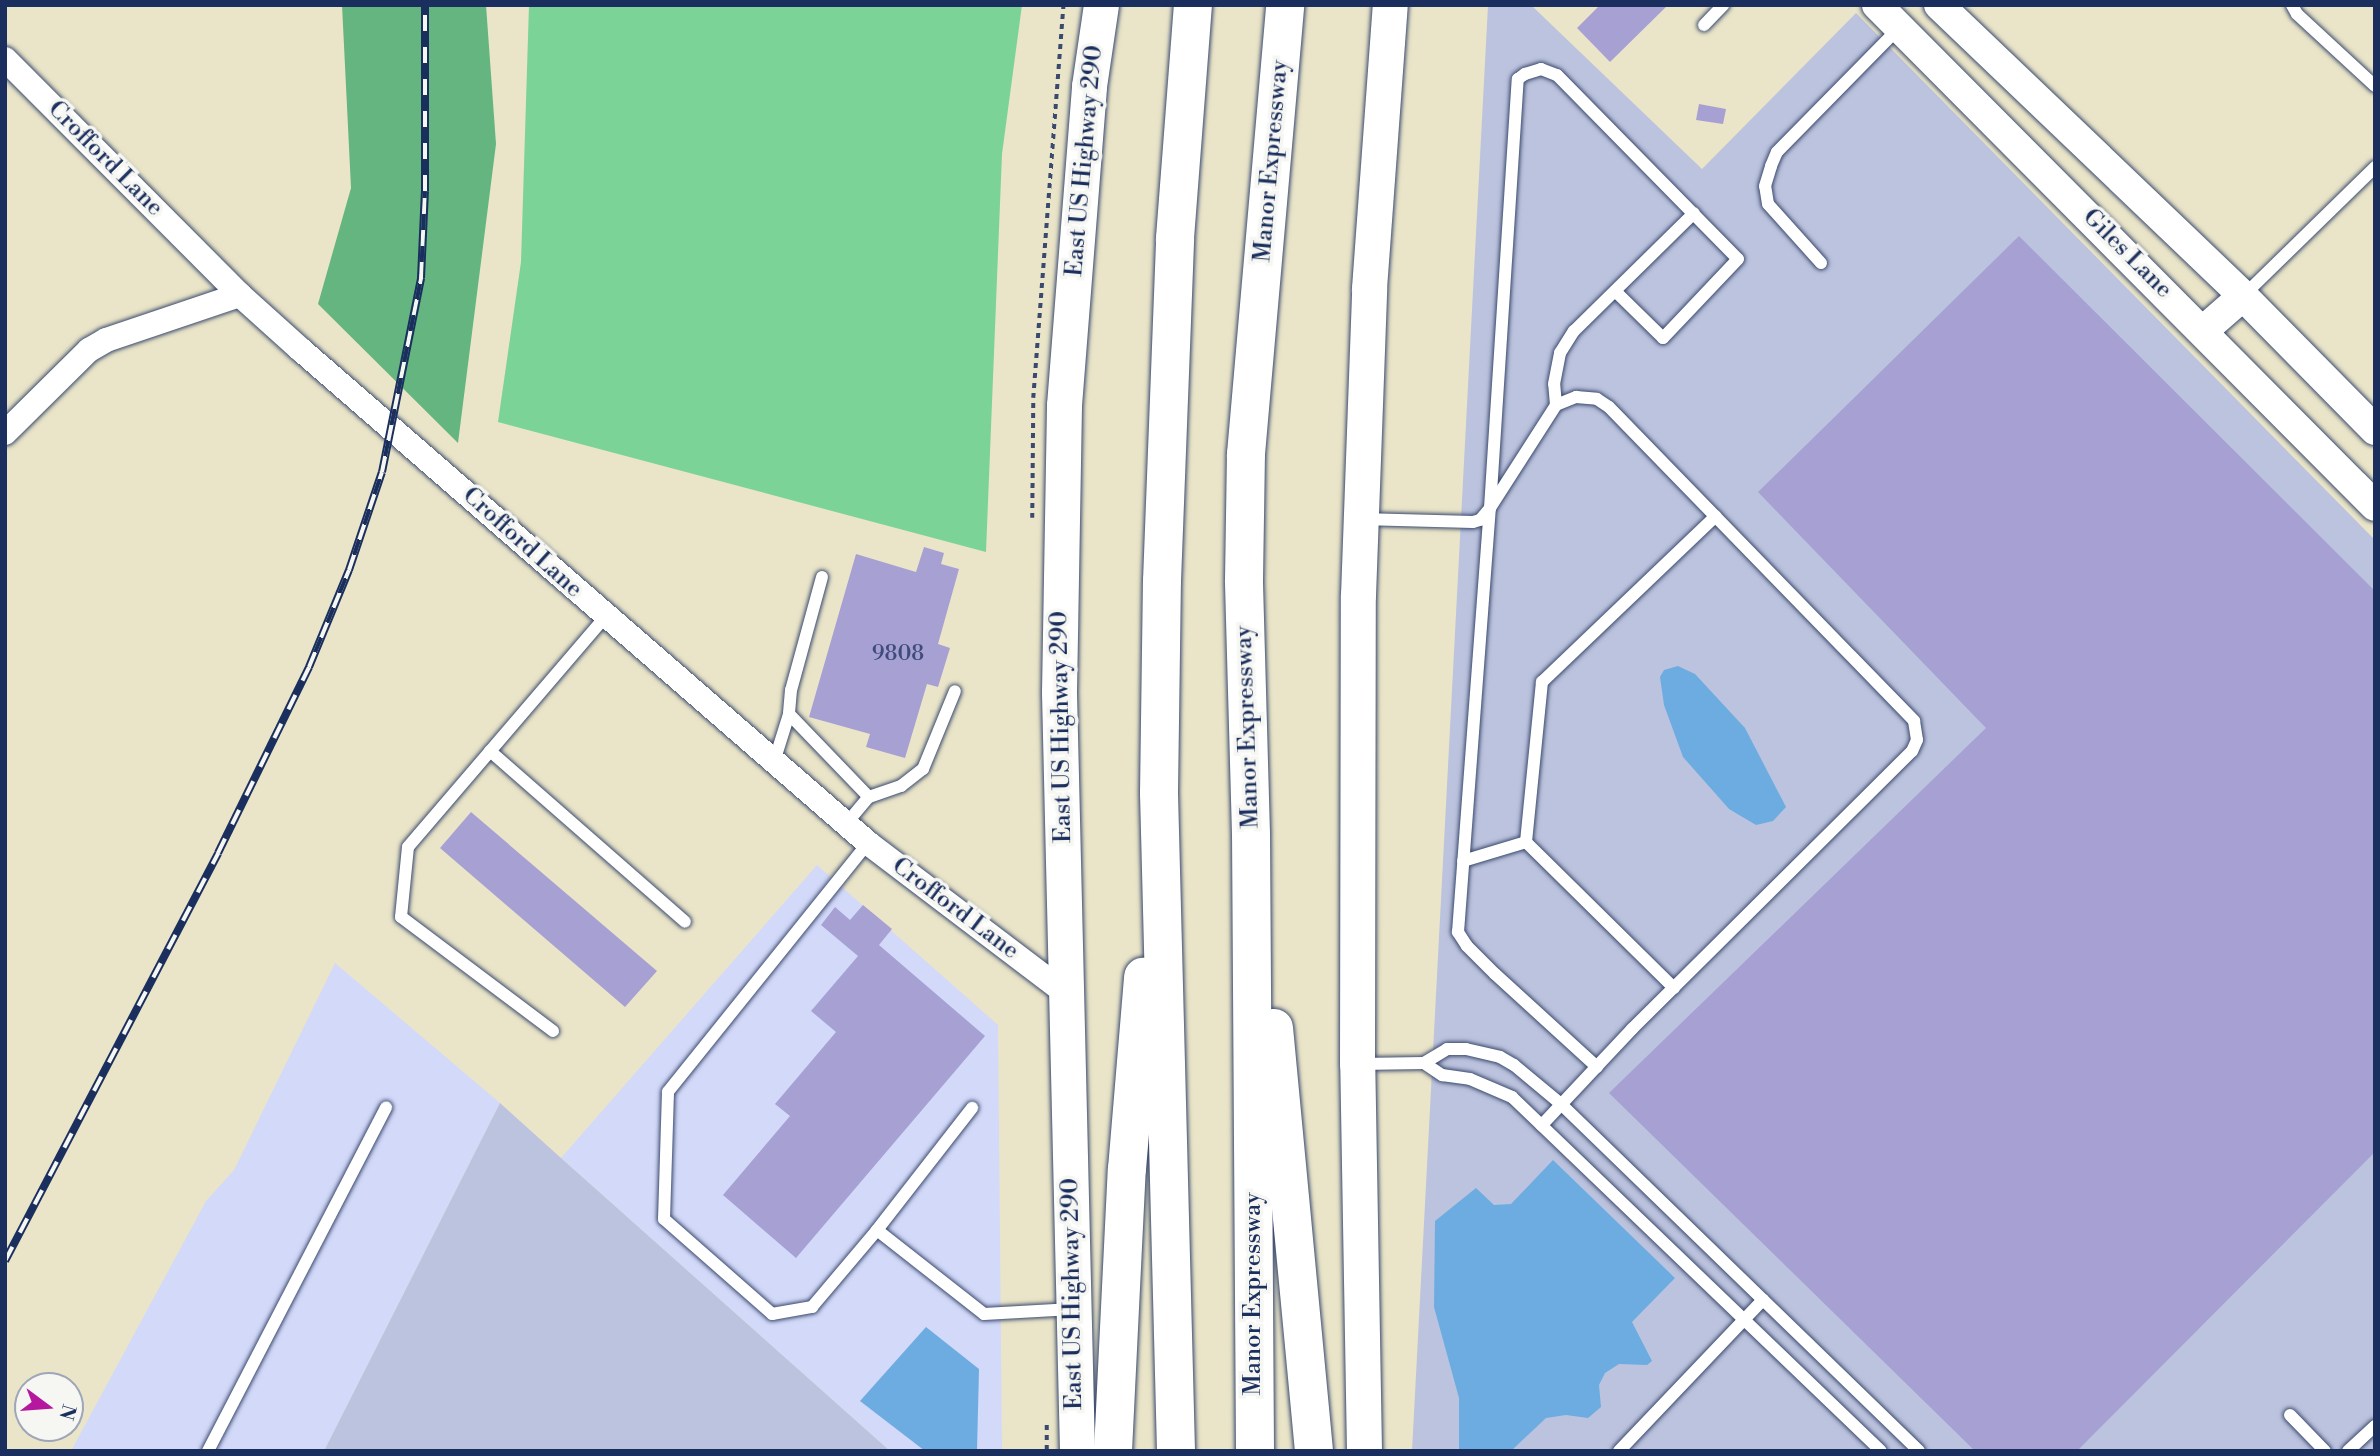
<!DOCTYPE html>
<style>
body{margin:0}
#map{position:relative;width:2380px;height:1456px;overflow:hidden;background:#eae5c8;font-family:"Libre Bodoni",serif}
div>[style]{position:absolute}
.built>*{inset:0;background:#d3d9f9}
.industrial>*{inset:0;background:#bcc3de}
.green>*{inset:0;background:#7bd398}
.forest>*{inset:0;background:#64b580}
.water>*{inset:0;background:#6dace0}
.building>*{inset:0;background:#a7a0d3}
.path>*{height:3.5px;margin-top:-1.75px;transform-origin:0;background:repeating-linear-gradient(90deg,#3a4a6e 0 5px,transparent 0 10px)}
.roads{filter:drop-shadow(0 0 2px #3a4a6e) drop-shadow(0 0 2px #3a4a6e)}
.service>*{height:12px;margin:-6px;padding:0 6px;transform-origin:6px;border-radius:6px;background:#fff}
.minor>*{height:24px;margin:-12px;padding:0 12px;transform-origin:12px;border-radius:12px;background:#fff}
.tertiary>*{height:30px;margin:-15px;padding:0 15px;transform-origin:15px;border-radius:15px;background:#fff}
.secondary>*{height:35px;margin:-17.5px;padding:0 17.5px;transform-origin:17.5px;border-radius:17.5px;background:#fff}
.motorway>*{height:38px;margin:-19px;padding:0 19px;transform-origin:19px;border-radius:19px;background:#fff}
.rail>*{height:8px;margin-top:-4px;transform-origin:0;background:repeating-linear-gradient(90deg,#f6f6f2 0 16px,#1b2f5e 0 32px);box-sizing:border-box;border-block:2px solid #1b2f5e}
span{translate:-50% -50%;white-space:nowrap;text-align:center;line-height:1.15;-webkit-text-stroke:7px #f6f6f2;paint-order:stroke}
.number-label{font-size:21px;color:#3e4b7b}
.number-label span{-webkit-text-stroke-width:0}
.street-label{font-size:24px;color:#1b2f5e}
.frame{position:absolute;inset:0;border:7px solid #1b2f5e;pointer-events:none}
.north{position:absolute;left:14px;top:1372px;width:70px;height:70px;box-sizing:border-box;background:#f6f6f2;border:2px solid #9ea6b7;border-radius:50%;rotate:106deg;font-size:19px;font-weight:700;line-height:28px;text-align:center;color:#1b2f5e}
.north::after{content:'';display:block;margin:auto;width:24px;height:32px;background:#b5179e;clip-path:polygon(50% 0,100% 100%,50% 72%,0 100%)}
</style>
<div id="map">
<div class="built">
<i style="clip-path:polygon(817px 865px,998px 1025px,1002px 1451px,890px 1451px,561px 1158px)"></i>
<i style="clip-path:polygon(335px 963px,500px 1103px,324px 1451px,71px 1451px,206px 1201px,234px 1170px)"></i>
</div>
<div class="industrial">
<i style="clip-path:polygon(1488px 5px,1531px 5px,1702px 169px,1856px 13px,2375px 540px,2375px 1451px,1412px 1451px)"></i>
<i style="clip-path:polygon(500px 1103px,561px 1158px,890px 1451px,324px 1451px)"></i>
</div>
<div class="green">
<i style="clip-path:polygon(529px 5px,1022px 5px,1002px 154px,986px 552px,498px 422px,521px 262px)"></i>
</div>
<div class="forest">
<i style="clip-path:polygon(342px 5px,486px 5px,496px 144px,458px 443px,318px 304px,351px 188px)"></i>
</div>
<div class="water">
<i style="clip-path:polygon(1678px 666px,1695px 674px,1745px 728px,1786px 807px,1773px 821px,1756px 825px,1729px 809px,1683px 757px,1664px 705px,1660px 677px,1664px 670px)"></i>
<i style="clip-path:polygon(1553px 1160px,1675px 1278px,1632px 1322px,1652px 1361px,1647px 1365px,1619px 1364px,1605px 1373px,1599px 1385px,1601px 1407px,1588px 1418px,1566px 1415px,1546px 1418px,1511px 1451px,1459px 1451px,1459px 1398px,1434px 1307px,1435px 1221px,1476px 1188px,1494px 1205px,1511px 1204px)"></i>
<i style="clip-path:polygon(926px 1327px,979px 1369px,977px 1451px,925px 1451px,860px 1401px)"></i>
</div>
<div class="building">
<i style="clip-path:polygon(1600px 5px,1668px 5px,1610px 62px,1577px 28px)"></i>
<i style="clip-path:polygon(1699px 104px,1726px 109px,1723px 124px,1696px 120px)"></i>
<i style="clip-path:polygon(2019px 236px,2375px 591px,2375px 1152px,2077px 1451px,1975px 1451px,1609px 1093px,1986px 728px,1758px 492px)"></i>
<i style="clip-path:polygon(924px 547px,944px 553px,941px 564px,959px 569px,938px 644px,950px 648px,938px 687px,927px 684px,905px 758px,866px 747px,870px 734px,809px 717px,856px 554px,916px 572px)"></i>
<i style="clip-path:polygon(471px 812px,657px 971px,625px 1007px,440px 848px)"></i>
<i style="clip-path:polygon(863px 905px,892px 929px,879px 945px,985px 1036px,796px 1258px,723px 1195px,790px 1116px,775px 1104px,836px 1032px,811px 1011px,858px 956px,821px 925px,835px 907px,850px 920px)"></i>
</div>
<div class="path">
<i style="left:1032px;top:518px;width:120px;rotate:-89.5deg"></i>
<i style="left:1033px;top:398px;width:394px;rotate:-85.6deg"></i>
<i style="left:1047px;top:1425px;width:26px;rotate:90deg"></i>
</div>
<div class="roads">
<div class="service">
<i style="left:2292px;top:5px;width:10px;rotate:61deg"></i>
<i style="left:2297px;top:14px;width:106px;rotate:42.7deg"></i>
<i style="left:1704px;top:25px;width:28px;rotate:-46deg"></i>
<i style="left:1821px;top:263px;width:79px;rotate:-131.9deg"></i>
<i style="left:1768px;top:204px;width:18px;rotate:-99deg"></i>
<i style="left:1765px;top:186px;width:21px;rotate:-73deg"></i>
<i style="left:1771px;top:166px;width:15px;rotate:-67deg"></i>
<i style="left:1777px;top:152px;width:174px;rotate:-45.5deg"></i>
<i style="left:2243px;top:296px;width:185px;rotate:-44.3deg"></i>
<i style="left:1556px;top:405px;width:21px;rotate:-95deg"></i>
<i style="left:1554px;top:384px;width:32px;rotate:-79deg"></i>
<i style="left:1560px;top:353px;width:26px;rotate:-58deg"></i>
<i style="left:1574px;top:331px;width:168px;rotate:-44.5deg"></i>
<i style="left:1361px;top:519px;width:112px;rotate:1.5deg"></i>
<i style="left:1473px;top:522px;width:7px;rotate:-16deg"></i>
<i style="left:1480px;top:520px;width:16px;rotate:-50deg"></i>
<i style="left:1490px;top:508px;width:122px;rotate:-57.3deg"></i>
<i style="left:1556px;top:405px;width:22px;rotate:-22deg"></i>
<i style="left:1576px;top:397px;width:21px;rotate:5deg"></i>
<i style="left:1597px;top:399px;width:14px;rotate:34deg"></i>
<i style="left:1609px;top:407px;width:438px;rotate:45.8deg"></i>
<i style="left:1914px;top:721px;width:19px;rotate:81deg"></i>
<i style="left:1917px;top:740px;width:12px;rotate:114deg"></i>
<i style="left:1912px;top:751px;width:395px;rotate:135.2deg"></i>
<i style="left:1632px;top:1029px;width:132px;rotate:133.2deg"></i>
<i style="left:822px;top:577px;width:117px;rotate:105.3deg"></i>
<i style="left:791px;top:690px;width:24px;rotate:95deg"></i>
<i style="left:789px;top:714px;width:115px;rotate:46.1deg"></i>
<i style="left:490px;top:751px;width:259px;rotate:41.2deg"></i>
<i style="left:774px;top:762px;width:50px;rotate:-72.6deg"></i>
<i style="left:846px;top:824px;width:35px;rotate:-50deg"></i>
<i style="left:869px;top:797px;width:34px;rotate:-19deg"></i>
<i style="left:901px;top:786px;width:28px;rotate:-38deg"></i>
<i style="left:923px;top:769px;width:84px;rotate:-67.7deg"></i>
<i style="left:868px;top:843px;width:319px;rotate:128.8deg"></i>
<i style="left:668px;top:1092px;width:127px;rotate:91.8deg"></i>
<i style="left:664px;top:1219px;width:144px;rotate:41.3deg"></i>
<i style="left:772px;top:1314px;width:41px;rotate:-9.9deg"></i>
<i style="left:812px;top:1307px;width:101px;rotate:-49.8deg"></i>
<i style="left:877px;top:1230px;width:136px;rotate:38.1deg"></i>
<i style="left:984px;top:1314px;width:89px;rotate:-3.2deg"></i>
<i style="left:1463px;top:861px;width:66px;rotate:-16.8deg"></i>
<i style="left:1674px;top:988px;width:208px;rotate:-135.4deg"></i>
<i style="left:1526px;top:842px;width:161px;rotate:-84.3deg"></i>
<i style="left:1542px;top:682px;width:240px;rotate:-43.7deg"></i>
<i style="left:553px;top:1031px;width:190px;rotate:-143.1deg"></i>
<i style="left:401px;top:917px;width:70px;rotate:-84.3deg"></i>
<i style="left:408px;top:847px;width:303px;rotate:-49.4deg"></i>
<i style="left:1424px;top:1063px;width:22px;rotate:34deg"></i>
<i style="left:1442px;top:1075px;width:28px;rotate:8deg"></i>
<i style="left:1470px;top:1079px;width:46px;rotate:23.2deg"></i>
<i style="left:1512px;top:1097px;width:511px;rotate:43.81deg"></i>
<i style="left:1359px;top:1064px;width:65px;rotate:-0.9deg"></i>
<i style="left:1424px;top:1063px;width:27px;rotate:-31deg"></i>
<i style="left:1447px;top:1049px;width:19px"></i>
<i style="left:1466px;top:1049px;width:35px;rotate:13deg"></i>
<i style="left:1500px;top:1057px;width:16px;rotate:30deg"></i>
<i style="left:1514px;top:1065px;width:62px;rotate:39.8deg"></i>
<i style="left:1562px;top:1105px;width:497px;rotate:44.1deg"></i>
<i style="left:1597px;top:1067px;width:138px;rotate:-137.6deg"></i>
<i style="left:1495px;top:974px;width:40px;rotate:-135deg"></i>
<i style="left:1467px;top:946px;width:17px;rotate:-123deg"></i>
<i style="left:1458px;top:932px;width:425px;rotate:-85.7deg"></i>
<i style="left:1490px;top:508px;width:430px;rotate:-86.3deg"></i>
<i style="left:1518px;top:79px;width:9px;rotate:-36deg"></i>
<i style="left:1525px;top:74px;width:17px;rotate:-17deg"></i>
<i style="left:1541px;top:69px;width:17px;rotate:21deg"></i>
<i style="left:1557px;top:75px;width:258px;rotate:45.5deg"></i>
<i style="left:1738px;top:259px;width:109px;rotate:133.5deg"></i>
<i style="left:1663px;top:338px;width:66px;rotate:-135.6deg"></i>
<i style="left:877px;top:1230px;width:155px;rotate:-52.1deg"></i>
<i style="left:2290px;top:1415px;width:50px;rotate:45.8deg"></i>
<i style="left:208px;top:1451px;width:387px;rotate:-62.6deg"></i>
<i style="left:1619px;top:1451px;width:209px;rotate:-46.4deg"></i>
<i style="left:2348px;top:1451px;width:37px;rotate:-43deg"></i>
</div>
<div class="minor">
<i style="left:5px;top:59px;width:333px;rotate:45.1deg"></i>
<i style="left:240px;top:295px;width:81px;rotate:42deg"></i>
<i style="left:300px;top:349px;width:753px;rotate:41.01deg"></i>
<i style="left:868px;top:843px;width:250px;rotate:37.2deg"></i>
<i style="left:5px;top:433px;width:118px;rotate:-44.7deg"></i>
<i style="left:89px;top:350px;width:20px;rotate:-30deg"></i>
<i style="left:106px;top:340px;width:141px;rotate:-18.6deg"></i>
</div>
<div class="tertiary">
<i style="left:1877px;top:5px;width:706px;rotate:45.17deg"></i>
<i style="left:1939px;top:5px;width:421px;rotate:43.7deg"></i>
<i style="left:2243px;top:296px;width:188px;rotate:45.4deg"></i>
<i style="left:2204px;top:330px;width:52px;rotate:-41.1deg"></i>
</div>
<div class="secondary">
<i style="left:1077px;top:1451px;width:759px;rotate:-91.36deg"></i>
<i style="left:1059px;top:692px;width:287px;rotate:-89deg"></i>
<i style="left:1064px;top:405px;width:320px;rotate:-85.5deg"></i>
<i style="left:1089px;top:86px;width:82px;rotate:-81.6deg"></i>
<i style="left:1364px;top:1451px;width:387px;rotate:-91deg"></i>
<i style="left:1357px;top:1064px;width:469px;rotate:-89.9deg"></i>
<i style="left:1358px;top:595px;width:307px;rotate:-87.9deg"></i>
<i style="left:1369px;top:288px;width:284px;rotate:-85.8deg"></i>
</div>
<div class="motorway">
<i style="left:1274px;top:1028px;width:425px;rotate:84.6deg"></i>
<i style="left:1113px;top:1451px;width:282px;rotate:-87.2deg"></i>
<i style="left:1127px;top:1169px;width:193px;rotate:-85.2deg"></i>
<i style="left:1176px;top:1451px;width:658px;rotate:-91.48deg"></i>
<i style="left:1159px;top:793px;width:212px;rotate:-89.2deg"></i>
<i style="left:1162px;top:581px;width:343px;rotate:-87.8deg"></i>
<i style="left:1175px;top:238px;width:234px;rotate:-85.6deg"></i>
<i style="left:1255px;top:1451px;width:617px;rotate:-90.37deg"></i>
<i style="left:1251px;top:834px;width:254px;rotate:-91.6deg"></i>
<i style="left:1244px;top:580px;width:126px;rotate:-89.1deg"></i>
<i style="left:1246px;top:454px;width:451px;rotate:-85deg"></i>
</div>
</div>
<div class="rail">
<i style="left:5px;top:1261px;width:460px;rotate:-62.4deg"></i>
<i style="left:218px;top:853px;width:207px;rotate:-63.9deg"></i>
<i style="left:309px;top:667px;width:105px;rotate:-67.6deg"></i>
<i style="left:349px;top:570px;width:103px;rotate:-71.4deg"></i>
<i style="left:382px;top:472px;width:198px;rotate:-78.6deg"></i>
<i style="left:421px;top:278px;width:87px;rotate:-87.4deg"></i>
<i style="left:425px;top:191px;width:186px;rotate:-90deg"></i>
</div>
<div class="number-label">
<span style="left:898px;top:654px">9808</span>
</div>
<div class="street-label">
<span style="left:105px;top:159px;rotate:45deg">Crofford Lane</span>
<span style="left:1085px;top:161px;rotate:-85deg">East US Highway 290</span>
<span style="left:1272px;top:161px;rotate:-85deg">Manor Expressway</span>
<span style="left:2127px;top:254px;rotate:45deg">Giles Lane</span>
<span style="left:522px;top:543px;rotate:42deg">Crofford Lane</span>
<span style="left:1062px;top:727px;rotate:-91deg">East US Highway 290</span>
<span style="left:1248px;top:727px;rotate:-92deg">Manor Expressway</span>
<span style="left:955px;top:909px;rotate:37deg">Crofford Lane</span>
<span style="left:1073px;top:1294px;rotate:-91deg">East US Highway 290</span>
<span style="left:1254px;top:1294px;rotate:-90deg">Manor Expressway</span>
</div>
<div class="frame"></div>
<div class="north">N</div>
</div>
